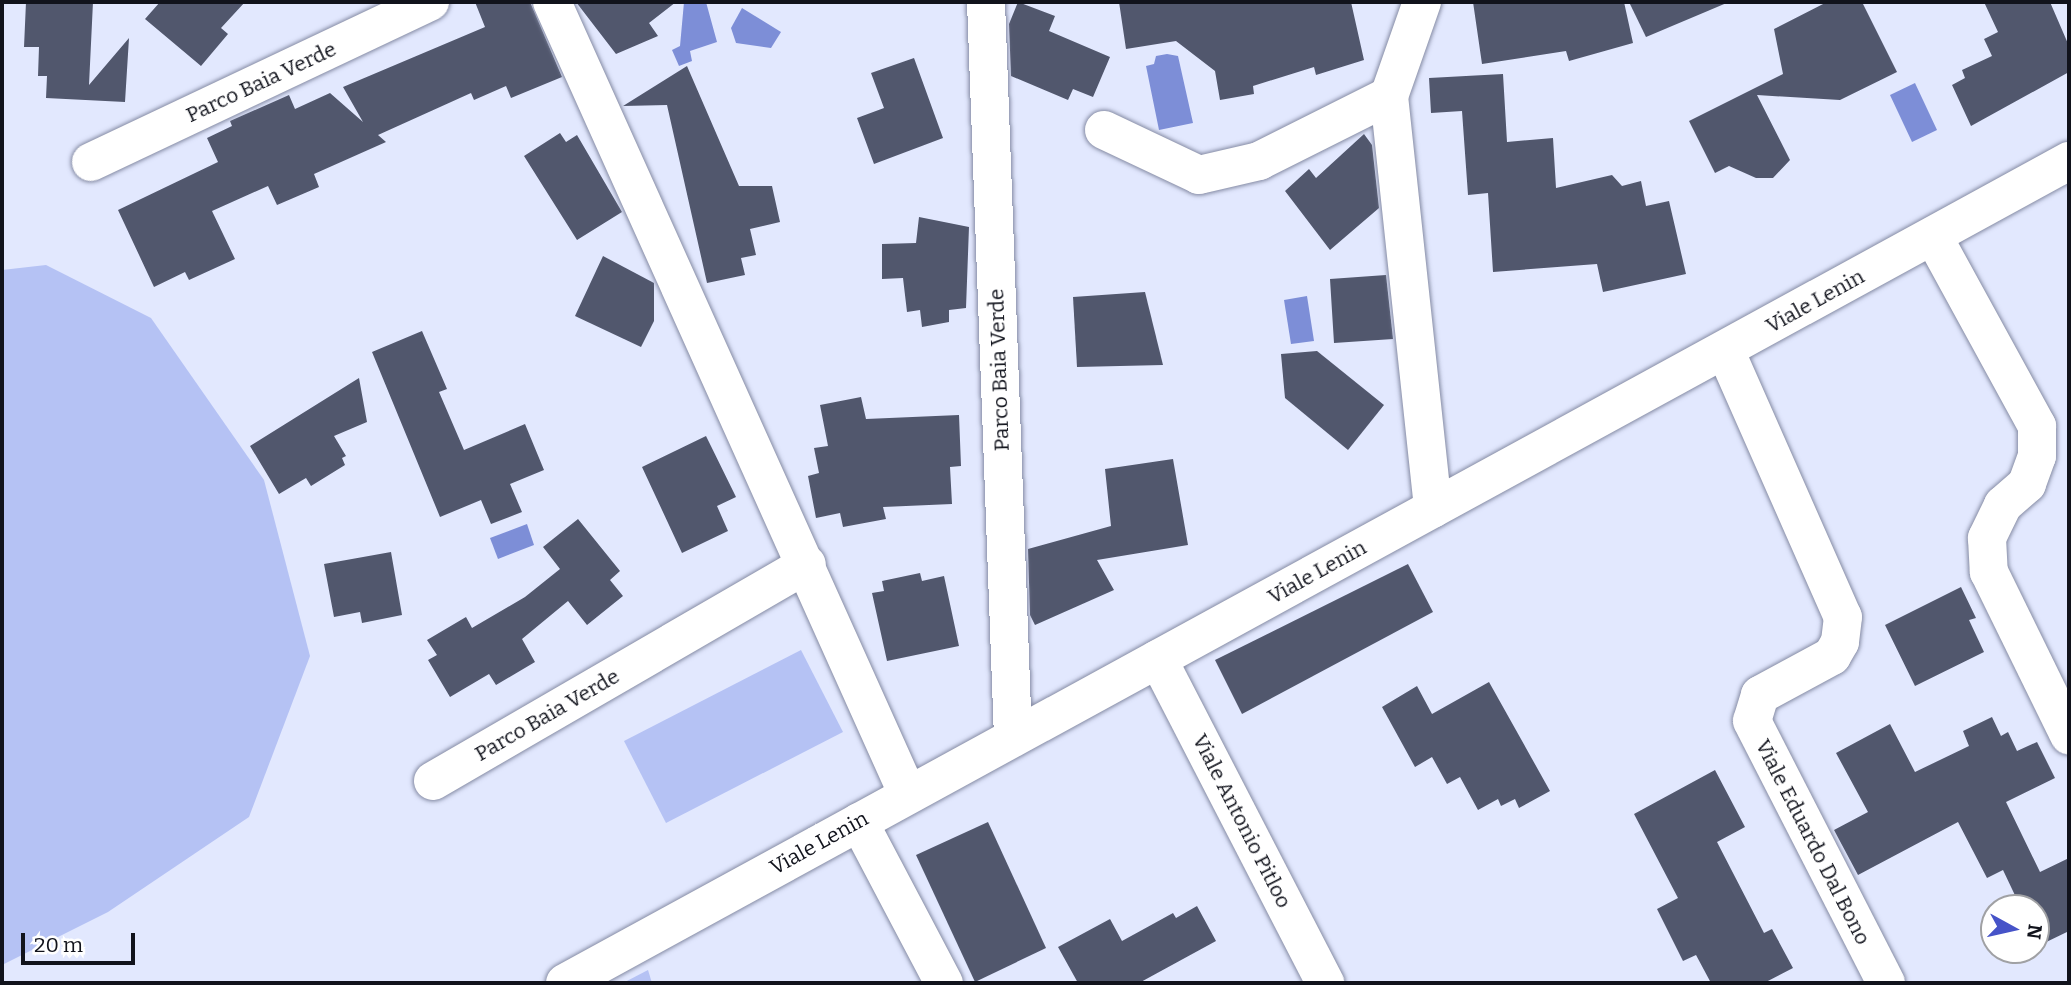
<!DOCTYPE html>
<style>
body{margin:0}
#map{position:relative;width:2071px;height:985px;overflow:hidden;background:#e2e8fe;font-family:Bitter,serif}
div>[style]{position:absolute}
.green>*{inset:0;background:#b5c2f4}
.water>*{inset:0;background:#7d8ed7}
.building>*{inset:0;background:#51576d}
.roads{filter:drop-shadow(0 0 2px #858ba4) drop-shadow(0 0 2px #858ba4)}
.minor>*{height:38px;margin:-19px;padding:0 19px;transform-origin:19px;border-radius:19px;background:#fff}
span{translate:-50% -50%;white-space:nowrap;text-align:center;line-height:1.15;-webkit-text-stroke:7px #fff;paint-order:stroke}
.street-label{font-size:21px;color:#11131c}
.frame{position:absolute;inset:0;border:4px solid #11131c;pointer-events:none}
.north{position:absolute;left:1980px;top:894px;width:70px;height:70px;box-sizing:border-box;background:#fff;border:2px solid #a0a1a4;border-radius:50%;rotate:98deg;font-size:19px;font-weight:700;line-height:28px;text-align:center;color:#11131c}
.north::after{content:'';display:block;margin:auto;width:24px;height:32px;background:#4653c8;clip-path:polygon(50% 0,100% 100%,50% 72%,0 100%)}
.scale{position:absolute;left:21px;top:933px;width:114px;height:32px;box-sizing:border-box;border:4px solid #11131c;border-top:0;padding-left:9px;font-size:21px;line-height:24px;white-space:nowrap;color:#11131c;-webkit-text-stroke:5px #fff;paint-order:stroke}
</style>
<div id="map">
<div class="green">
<i style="clip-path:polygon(46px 265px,151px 318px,264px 480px,310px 656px,249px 817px,108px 912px,2px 965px,2px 270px)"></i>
<i style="clip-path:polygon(801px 650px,843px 732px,666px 823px,624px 741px)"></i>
<i style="clip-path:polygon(648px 970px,652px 983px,623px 983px)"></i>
</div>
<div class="water">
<i style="clip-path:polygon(684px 2px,706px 2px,717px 42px,690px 51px,692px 61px,679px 66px,672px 50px,680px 46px)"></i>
<i style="clip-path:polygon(742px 8px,781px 32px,771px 48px,736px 43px,731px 28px)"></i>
<i style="clip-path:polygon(1167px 54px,1178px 56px,1193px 123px,1159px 130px,1146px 66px,1154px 64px,1156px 56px)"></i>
<i style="clip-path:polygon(1915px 83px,1937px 130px,1912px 142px,1890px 95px)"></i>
<i style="clip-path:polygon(1307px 296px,1314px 341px,1291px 344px,1284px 300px)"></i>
<i style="clip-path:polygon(527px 524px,534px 545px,498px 559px,490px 538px)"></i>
</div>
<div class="building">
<i style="clip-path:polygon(26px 2px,93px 2px,89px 85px,129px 38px,125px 102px,46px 98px,47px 76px,38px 76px,39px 47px,24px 47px)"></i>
<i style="clip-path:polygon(160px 2px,245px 2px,221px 28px,228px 34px,201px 66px,145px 19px)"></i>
<i style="clip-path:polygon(475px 2px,530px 2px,562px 77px,511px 98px,506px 86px,474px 100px,471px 93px,378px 135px,386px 142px,314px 174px,319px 187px,277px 205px,268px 186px,212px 211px,235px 259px,189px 280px,185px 272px,154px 287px,118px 210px,218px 162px,207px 138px,232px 126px,230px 121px,289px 95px,295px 109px,330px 93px,363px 122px,343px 87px,485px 27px)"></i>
<i style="clip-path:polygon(576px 2px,676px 2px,649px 23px,658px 36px,616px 54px)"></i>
<i style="clip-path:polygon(1018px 2px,1055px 16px,1049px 31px,1110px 57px,1093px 97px,1073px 89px,1068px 100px,1011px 76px,1009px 24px)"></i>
<i style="clip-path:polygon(1119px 2px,1351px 2px,1364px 60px,1316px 75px,1314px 67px,1253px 86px,1254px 94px,1220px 100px,1215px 71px,1176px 41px,1126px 49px)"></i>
<i style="clip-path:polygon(1473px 2px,1624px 2px,1633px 43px,1569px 61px,1566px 51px,1482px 64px)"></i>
<i style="clip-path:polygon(1629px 2px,1729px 2px,1646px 37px)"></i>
<i style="clip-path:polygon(1827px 2px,1862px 2px,1897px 72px,1840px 100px,1757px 95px,1790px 160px,1773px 178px,1756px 178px,1729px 166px,1715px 173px,1689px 121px,1783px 74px,1774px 29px)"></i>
<i style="clip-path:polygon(1984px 2px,2050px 2px,2069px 46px,2069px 72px,1971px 126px,1952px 85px,1965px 78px,1962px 70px,1992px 56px,1984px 39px,1998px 32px)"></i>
<i style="clip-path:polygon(914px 58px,943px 138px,874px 164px,857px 118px,884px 108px,871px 73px)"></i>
<i style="clip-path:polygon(687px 66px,739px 186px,772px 186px,780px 222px,750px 229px,756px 255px,741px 258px,745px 275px,707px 283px,667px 105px,623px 106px)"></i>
<i style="clip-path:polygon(1503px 74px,1507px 142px,1553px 138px,1556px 188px,1612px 175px,1622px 186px,1641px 181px,1646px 206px,1669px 201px,1686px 274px,1603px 292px,1597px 264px,1493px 272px,1488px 193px,1468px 195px,1462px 111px,1431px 113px,1429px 78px)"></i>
<i style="clip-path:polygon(560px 133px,566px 142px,577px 135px,622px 212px,577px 240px,524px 156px)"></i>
<i style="clip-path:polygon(1364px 134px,1372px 145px,1379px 208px,1330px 250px,1285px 191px,1309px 169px,1316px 178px)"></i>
<i style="clip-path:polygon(919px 217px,969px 227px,966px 308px,949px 310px,949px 322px,922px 327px,920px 310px,907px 312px,903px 278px,882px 279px,882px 244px,916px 243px)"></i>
<i style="clip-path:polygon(603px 256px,654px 283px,654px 321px,641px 347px,575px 316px)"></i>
<i style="clip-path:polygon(1386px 275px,1393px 339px,1334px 343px,1330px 279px)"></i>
<i style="clip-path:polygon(1145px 292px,1163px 365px,1077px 367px,1073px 297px)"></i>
<i style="clip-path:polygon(422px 331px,447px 389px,439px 392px,464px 450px,525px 424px,544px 470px,510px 484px,522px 512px,491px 524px,481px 500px,440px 517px,372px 352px)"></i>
<i style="clip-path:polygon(1317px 351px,1384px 405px,1348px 450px,1285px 398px,1281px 354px)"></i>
<i style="clip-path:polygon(359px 378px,367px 422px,334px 436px,346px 456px,342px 458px,345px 465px,311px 486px,306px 478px,279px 494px,250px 446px)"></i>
<i style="clip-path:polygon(861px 397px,866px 419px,959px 415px,961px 466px,950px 467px,952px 504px,883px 507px,886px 519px,843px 527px,840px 513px,816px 518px,808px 476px,819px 473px,814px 448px,828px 446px,820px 405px)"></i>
<i style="clip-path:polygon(706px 436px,736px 497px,717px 506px,728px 531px,682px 553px,642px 467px)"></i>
<i style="clip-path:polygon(1173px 459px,1188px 545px,1097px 560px,1114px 590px,1035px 625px,1030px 615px,1028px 549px,1111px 526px,1105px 469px)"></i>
<i style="clip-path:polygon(578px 519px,620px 571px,610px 580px,623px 596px,587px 625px,568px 601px,522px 639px,535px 662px,496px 685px,489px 674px,450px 697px,428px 660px,437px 655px,427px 640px,466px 617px,472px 628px,525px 597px,560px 569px,543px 547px)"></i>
<i style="clip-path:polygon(391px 552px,402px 615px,362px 623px,360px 612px,334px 617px,324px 564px)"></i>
<i style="clip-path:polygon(1408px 564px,1433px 612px,1242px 714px,1215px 660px)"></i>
<i style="clip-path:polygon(920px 573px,922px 581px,944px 576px,959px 646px,887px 661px,872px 593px,884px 591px,882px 581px)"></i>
<i style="clip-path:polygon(1961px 587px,1976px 618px,1969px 620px,1984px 652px,1915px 686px,1885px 625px)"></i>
<i style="clip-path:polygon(1489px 682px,1550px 791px,1519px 808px,1515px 799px,1501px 806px,1498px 799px,1478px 810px,1460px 777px,1447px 784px,1432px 757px,1415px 767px,1382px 707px,1417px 686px,1432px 714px)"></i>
<i style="clip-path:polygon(1992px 717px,2001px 736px,2008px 732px,2017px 751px,2037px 742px,2055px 778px,2006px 802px,2040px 872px,2069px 858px,2069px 931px,2036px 947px,2036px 908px,2021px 908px,2003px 870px,1987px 878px,1958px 822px,1858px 875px,1834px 830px,1868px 812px,1836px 753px,1890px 724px,1915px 772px,1969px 746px,1963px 731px)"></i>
<i style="clip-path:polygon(1715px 770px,1745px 827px,1717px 842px,1764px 933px,1772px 929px,1793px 968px,1764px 983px,1711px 983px,1696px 955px,1683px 961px,1657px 909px,1678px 898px,1634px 814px)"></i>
<i style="clip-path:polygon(988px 822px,1046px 948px,975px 982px,916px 855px)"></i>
<i style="clip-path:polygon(1197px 906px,1216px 941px,1139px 983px,1078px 983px,1058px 947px,1110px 919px,1122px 941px,1173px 913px,1176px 918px)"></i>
</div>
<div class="roads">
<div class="minor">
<i style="left:552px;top:2px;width:869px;rotate:65.82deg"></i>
<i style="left:986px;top:2px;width:736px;rotate:87.9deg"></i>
<i style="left:1422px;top:2px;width:100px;rotate:109.3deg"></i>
<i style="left:1389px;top:96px;width:415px;rotate:83.9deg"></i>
<i style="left:1104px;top:130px;width:105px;rotate:25.3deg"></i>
<i style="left:1199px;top:175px;width:62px;rotate:-13.1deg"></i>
<i style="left:1259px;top:161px;width:145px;rotate:-26.6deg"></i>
<i style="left:91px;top:162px;width:375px;rotate:-25.3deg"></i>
<i style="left:1933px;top:236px;width:217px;rotate:61.3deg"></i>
<i style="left:2037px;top:426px;width:30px;rotate:90deg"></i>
<i style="left:2037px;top:456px;width:30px;rotate:110deg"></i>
<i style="left:2027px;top:484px;width:32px;rotate:139deg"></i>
<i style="left:2003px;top:505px;width:37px;rotate:116deg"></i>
<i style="left:1987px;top:538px;width:34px;rotate:87deg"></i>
<i style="left:1989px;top:572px;width:182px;rotate:63.9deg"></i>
<i style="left:1725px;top:350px;width:292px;rotate:66.2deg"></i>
<i style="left:1843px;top:617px;width:25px;rotate:97deg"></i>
<i style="left:1840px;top:642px;width:16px;rotate:120deg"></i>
<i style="left:1832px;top:656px;width:82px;rotate:151.6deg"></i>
<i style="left:1760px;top:695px;width:27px;rotate:107deg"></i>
<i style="left:1752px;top:721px;width:294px;rotate:62.9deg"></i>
<i style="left:1158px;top:659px;width:365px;rotate:62.7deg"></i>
<i style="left:433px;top:781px;width:432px;rotate:-30.1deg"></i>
<i style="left:859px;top:822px;width:182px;rotate:62.2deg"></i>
<i style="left:565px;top:983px;width:1714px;rotate:-28.66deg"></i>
</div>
</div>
<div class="street-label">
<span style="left:261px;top:82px;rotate:-25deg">Parco Baia Verde</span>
<span style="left:1815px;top:301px;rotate:-29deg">Viale Lenin</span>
<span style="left:999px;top:370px;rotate:-92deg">Parco Baia Verde</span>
<span style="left:1317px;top:572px;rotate:-29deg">Viale Lenin</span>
<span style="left:547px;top:715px;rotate:-30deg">Parco Baia Verde</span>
<span style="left:1242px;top:821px;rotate:63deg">Viale Antonio Pitloo</span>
<span style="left:1813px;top:842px;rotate:63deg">Viale Eduardo Dal Bono</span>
<span style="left:819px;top:843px;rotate:-29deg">Viale Lenin</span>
</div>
<div class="frame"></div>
<div class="north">N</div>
<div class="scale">20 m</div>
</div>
